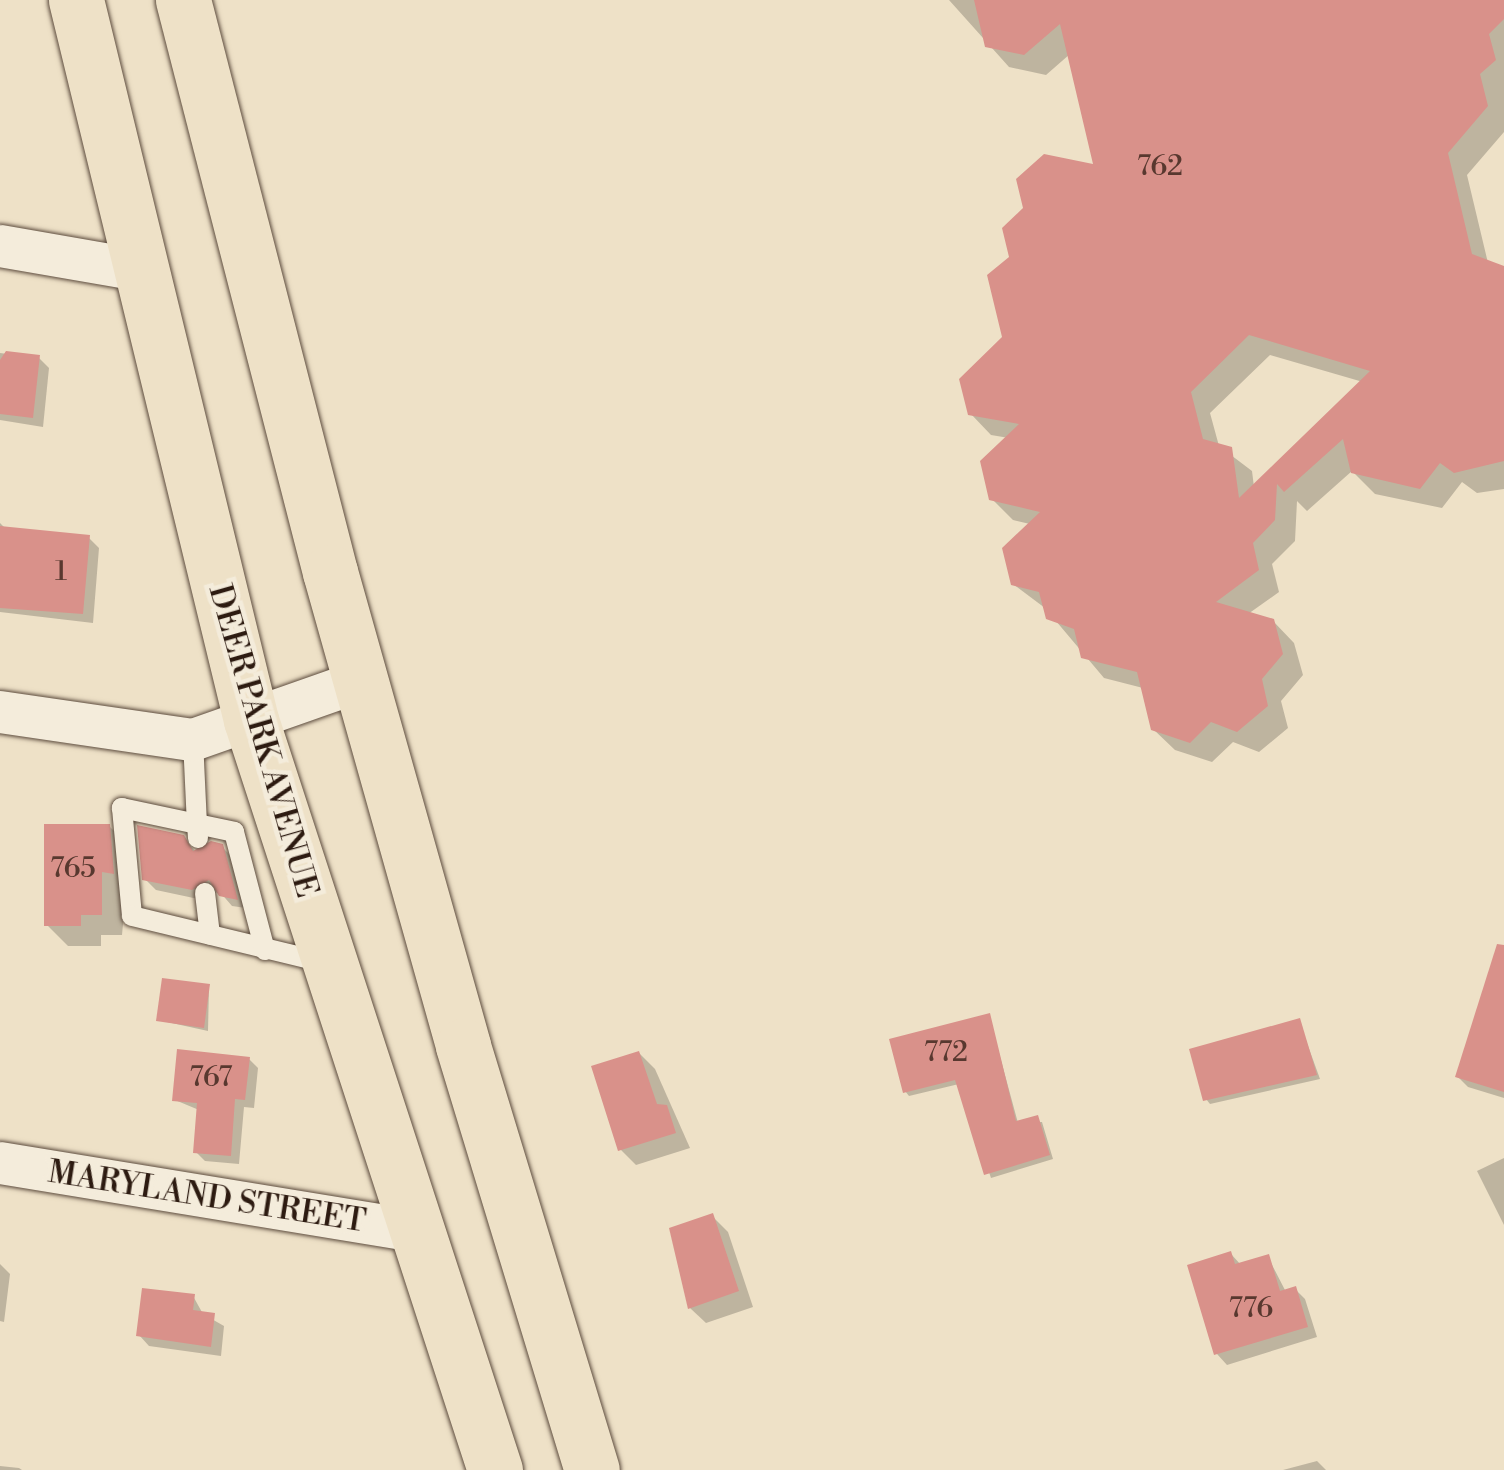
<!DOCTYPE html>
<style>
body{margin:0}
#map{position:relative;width:1504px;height:1470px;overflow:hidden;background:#eee1c7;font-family:"Libre Bodoni",serif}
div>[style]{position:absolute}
.shadow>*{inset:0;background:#0003}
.building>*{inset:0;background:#d9918a}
.roads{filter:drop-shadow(0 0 2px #5d4c3e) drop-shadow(0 0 2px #5d4c3e)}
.service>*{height:20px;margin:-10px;padding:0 10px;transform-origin:10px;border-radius:10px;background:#f4ecdb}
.minor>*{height:42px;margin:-21px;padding:0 21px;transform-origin:21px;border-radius:21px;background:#f4ecdb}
.primary>*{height:55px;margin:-27.5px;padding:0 27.5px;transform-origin:27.5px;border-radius:27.5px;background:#eee1c7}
span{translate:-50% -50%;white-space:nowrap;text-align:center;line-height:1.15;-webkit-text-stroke:9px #f4ecdb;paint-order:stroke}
.number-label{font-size:28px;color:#58382f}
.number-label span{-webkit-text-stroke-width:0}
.street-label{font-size:32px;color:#2d1b11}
</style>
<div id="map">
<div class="shadow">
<i style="clip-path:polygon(evenodd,949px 0,1504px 0,1504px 132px,1467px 175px,1488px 263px,1504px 268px,1504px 489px,1477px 493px,1462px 482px,1442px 508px,1375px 494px,1352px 471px,1307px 511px,1297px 501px,1295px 541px,1272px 564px,1279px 592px,1248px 614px,1273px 621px,1294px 643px,1303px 675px,1281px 701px,1288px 728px,1259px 752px,1233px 742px,1212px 762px,1175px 750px,1153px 729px,1143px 688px,1104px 678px,1045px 608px,1013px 584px,1030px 524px,1013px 520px,992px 499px,1009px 438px,991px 435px,970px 413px,1004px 338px,1011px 258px,1097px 167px,1070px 54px,1046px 75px,1009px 67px,949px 0,1270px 355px,1363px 382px,1254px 487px,1252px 471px,1219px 446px,1210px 413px,1270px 355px)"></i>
<i style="clip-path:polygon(0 353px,39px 358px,49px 368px,43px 427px,0 420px)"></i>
<i style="clip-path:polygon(0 523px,7px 530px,88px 537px,99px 548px,93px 623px,0 612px)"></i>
<i style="clip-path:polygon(109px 826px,130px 847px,122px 935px,101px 935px,101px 946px,68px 946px,47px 925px)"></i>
<i style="clip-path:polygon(183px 838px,196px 852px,222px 847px,233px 858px,246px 908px,232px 906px,219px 891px,203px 900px,156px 890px,145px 879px)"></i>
<i style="clip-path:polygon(209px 987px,208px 1031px,158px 1020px)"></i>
<i style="clip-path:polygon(1504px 996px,1504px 1098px,1468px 1087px,1458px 1077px)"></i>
<i style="clip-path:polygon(989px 1016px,1018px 1123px,1042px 1122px,1053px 1159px,991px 1178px,959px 1084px,909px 1096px,905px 1091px)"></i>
<i style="clip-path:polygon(1299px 1021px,1320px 1079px,1210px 1104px,1206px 1099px)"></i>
<i style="clip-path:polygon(639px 1053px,655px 1069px,690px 1148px,636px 1165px,620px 1149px)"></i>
<i style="clip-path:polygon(249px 1059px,258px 1068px,254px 1108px,244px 1107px,239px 1164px,205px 1161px,196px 1152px,199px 1110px,175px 1100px)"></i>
<i style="clip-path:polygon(1504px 1158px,1504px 1225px,1477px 1171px)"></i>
<i style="clip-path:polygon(712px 1216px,728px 1232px,753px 1307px,706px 1323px,690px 1308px)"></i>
<i style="clip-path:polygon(1231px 1254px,1241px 1265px,1268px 1257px,1286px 1292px,1295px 1289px,1305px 1299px,1317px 1337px,1227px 1365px,1217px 1354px)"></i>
<i style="clip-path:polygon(0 1264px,10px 1274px,4px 1322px,0 1321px)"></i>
<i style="clip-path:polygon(193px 1296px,203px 1314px,224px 1326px,221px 1356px,149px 1346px,139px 1335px)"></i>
<i style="clip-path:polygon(1317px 1461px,1326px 1470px,1283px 1470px)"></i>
<i style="clip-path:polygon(0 1466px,19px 1468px,22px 1470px,0 1470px)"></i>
</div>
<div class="building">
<i style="clip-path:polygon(evenodd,974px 0,1504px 0,1504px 19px,1489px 34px,1496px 60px,1480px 74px,1488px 106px,1448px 153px,1472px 254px,1504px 266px,1504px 461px,1454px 473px,1440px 463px,1420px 489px,1351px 473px,1343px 439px,1284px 492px,1277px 484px,1275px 520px,1253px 543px,1259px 570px,1216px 602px,1274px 619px,1283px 654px,1262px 679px,1268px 706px,1237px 732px,1211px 722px,1190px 743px,1151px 730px,1137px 672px,1081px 658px,1074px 629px,1046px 619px,1039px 592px,1011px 585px,1002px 548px,1040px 512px,989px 500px,980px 461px,1019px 424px,968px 415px,959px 379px,1002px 337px,987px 275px,1009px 257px,1002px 228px,1023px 208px,1016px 179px,1044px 154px,1093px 164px,1060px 24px,1024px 55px,985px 47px,974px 0,1249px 335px,1370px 371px,1239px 498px,1232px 447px,1203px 439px,1191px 392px,1249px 335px)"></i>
<i style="clip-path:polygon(6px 351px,40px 355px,33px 418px,0 414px,0 360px)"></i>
<i style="clip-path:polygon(0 526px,90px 535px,83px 614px,0 608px)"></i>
<i style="clip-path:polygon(44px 824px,110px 824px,114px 874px,102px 872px,102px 915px,81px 915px,81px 926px,44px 926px)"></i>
<i style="clip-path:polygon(137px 825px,184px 835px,193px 851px,211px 841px,223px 844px,238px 900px,219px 896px,209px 880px,192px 890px,142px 880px)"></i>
<i style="clip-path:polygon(1497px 944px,1504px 945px,1504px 1092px,1455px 1077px)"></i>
<i style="clip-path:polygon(162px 978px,210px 984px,204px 1028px,156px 1021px)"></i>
<i style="clip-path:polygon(990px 1013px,1016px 1121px,1038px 1115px,1050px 1155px,984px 1175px,955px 1080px,903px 1093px,889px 1039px)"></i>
<i style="clip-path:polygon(1300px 1018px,1317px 1075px,1203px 1101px,1189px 1049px)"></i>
<i style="clip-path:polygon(177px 1049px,250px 1057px,245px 1100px,235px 1099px,231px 1156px,193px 1153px,197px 1103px,172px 1101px)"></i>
<i style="clip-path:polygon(639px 1051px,657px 1104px,667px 1105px,676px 1133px,618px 1151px,591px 1066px)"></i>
<i style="clip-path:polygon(713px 1213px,739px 1291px,688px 1309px,669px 1228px)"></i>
<i style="clip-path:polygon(1231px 1251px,1235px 1264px,1269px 1254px,1280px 1291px,1296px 1286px,1308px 1327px,1214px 1355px,1187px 1265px)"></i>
<i style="clip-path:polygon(142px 1288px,195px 1294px,193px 1310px,215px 1313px,211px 1347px,136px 1336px)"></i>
</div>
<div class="roads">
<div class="service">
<i style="left:193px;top:740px;width:84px;rotate:87.3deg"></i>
<i style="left:197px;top:824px;width:77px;rotate:-168deg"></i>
<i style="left:122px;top:808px;width:108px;rotate:84.7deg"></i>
<i style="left:132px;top:916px;width:200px;rotate:13.6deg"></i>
<i style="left:198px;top:838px;width:14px;rotate:-94deg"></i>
<i style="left:197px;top:824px;width:38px;rotate:12deg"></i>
<i style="left:234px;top:832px;width:122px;rotate:75.3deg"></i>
<i style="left:205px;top:893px;width:42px;rotate:83.2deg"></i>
</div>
<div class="minor">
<i style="left:0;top:246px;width:141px;rotate:9.8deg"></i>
<i style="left:0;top:712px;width:195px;rotate:8.3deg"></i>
<i style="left:193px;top:740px;width:180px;rotate:-19.4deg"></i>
<i style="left:0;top:1163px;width:420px;rotate:9.3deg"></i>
</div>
<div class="primary">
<i style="left:76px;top:0;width:741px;rotate:76.34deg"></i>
<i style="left:251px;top:720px;width:789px;rotate:71.98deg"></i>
<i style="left:183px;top:0;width:591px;rotate:75.59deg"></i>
<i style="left:330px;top:572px;width:492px;rotate:74.3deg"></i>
<i style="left:463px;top:1046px;width:443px;rotate:73.1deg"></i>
</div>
</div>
<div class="number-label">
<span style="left:1160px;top:167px">762</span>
<span style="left:61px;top:572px">1</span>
<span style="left:73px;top:869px">765</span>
<span style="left:946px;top:1053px">772</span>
<span style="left:211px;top:1078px">767</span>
<span style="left:1251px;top:1309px">776</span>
</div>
<div class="street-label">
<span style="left:263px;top:741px;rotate:74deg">DEER PARK AVENUE</span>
<span style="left:207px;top:1197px;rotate:9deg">MARYLAND STREET</span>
</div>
</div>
